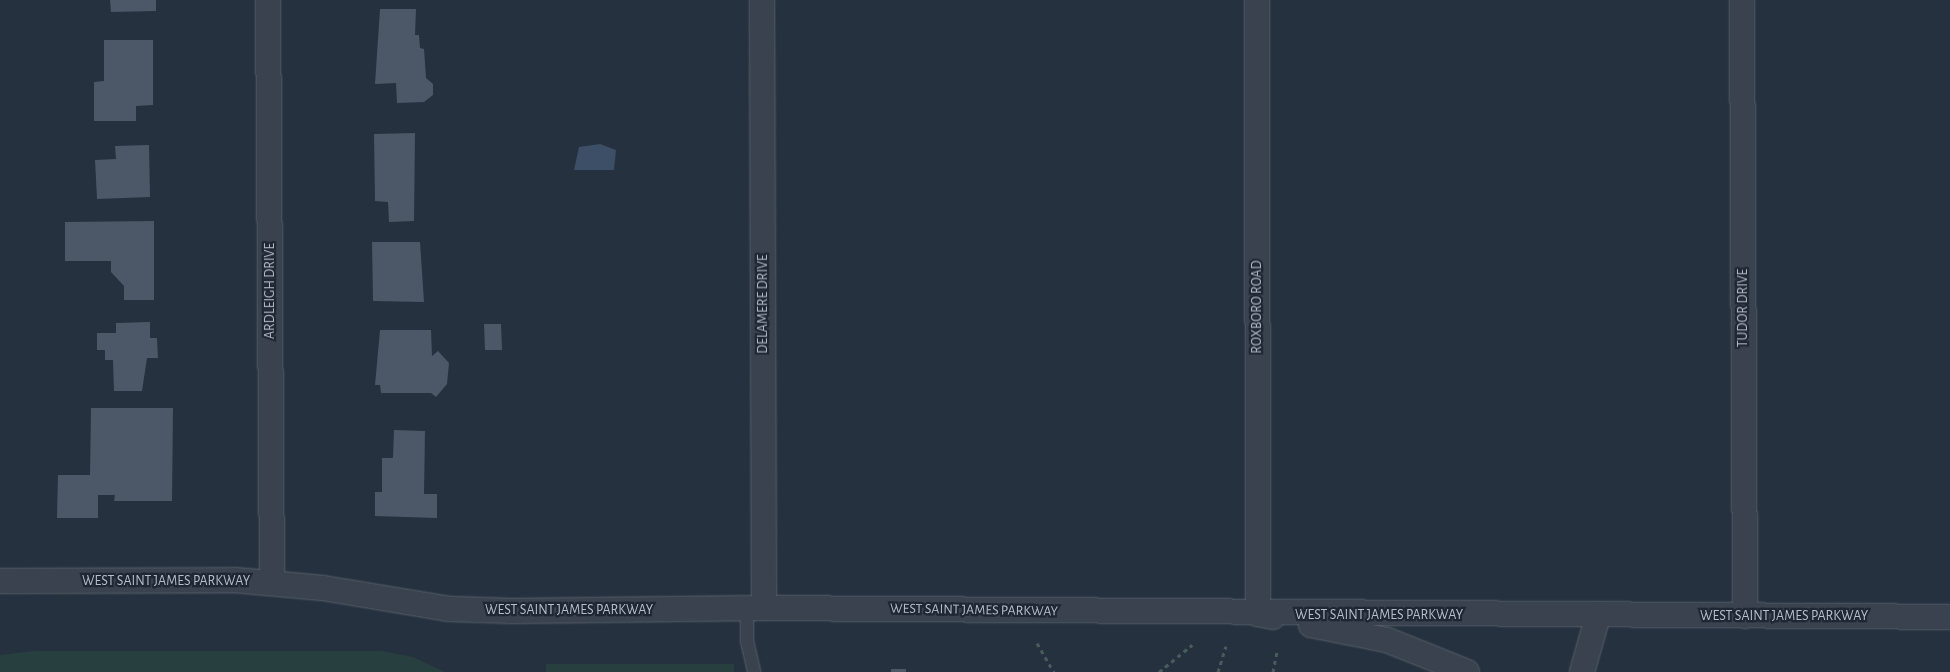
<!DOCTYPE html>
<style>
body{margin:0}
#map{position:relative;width:1950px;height:672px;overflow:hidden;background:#25313e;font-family:"Alegreya Sans",sans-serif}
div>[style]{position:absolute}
.green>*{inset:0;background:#283f40}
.water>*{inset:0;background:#3c4f67}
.building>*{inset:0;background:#4c5867}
.path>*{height:3px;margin-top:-1.5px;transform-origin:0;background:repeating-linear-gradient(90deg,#485c5e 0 4px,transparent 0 8px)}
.roads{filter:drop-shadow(0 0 1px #57606c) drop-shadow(0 0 1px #57606c)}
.lane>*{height:12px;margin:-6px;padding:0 6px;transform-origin:6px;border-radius:6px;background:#39424e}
.street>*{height:24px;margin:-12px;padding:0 12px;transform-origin:12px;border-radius:12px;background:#39424e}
span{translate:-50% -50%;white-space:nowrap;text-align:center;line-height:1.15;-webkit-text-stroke:4.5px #1e2733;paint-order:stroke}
.street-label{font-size:14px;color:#b6bdc9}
</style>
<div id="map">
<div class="green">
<i style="clip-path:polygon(34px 651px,382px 651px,413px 657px,445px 672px,0 672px,0 655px)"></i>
<i style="clip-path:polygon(546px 664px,734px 664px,734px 672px,546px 672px)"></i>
</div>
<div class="water">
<i style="clip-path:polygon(600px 144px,616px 150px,614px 170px,574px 170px,579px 147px)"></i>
</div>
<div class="building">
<i style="clip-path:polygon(110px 0,156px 0,156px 11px,111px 12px)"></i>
<i style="clip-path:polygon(380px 9px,416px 9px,415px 35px,419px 35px,420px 48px,424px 49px,426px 78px,433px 84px,433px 95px,424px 102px,397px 103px,396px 83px,375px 84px)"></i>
<i style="clip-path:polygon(104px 40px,153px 40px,153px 105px,136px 106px,136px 121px,94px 121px,94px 82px,104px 81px)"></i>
<i style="clip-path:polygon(415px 133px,414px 221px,389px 222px,388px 202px,375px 201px,374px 134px)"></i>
<i style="clip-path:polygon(149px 145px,150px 197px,97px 199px,95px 160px,116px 159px,115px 146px)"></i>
<i style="clip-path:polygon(154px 221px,154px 300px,124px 300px,124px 286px,111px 272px,111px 261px,65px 261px,65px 222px)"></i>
<i style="clip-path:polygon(372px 242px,420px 242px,424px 302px,373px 301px)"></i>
<i style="clip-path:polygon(150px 322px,150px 338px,157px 338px,158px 358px,147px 358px,142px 391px,114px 391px,113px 360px,105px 360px,105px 350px,97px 350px,97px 333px,116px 333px,116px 323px)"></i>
<i style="clip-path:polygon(484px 324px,501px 324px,502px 350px,485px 350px)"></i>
<i style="clip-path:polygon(380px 330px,431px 330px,432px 356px,438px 351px,449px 363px,447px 384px,436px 397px,431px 393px,381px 393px,380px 385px,375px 385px)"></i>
<i style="clip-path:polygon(91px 408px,173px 408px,172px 501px,114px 501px,115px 495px,98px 495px,98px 518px,57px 518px,58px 475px,90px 475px)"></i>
<i style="clip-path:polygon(394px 430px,425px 431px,424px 494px,437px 494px,437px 518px,375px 516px,375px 492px,382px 492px,382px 458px,393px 458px)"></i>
<i style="clip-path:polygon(891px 669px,906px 669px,906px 672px,891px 672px)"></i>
</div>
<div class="path">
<i style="left:1037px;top:643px;width:34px;rotate:60deg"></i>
<i style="left:1159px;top:672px;width:43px;rotate:-39.3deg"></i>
<i style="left:1218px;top:672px;width:27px;rotate:-73deg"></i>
<i style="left:1273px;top:672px;width:20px;rotate:-79deg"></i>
</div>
<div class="roads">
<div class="lane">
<i style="left:747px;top:608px;width:33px;rotate:90deg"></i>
<i style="left:747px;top:641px;width:32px;rotate:77deg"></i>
</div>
<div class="street">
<i style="left:268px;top:0;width:582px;rotate:89.61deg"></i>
<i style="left:762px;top:0;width:608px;rotate:89.81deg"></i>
<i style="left:1257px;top:0;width:614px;rotate:89.91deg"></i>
<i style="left:1258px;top:614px;width:15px;rotate:11deg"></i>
<i style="left:1742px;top:0;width:616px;rotate:89.72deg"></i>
<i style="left:0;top:581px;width:235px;rotate:-0.2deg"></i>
<i style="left:235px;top:580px;width:88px;rotate:5.2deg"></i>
<i style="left:323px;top:588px;width:129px;rotate:9.4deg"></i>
<i style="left:450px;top:609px;width:63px;rotate:1.8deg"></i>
<i style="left:513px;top:611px;width:251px;rotate:-0.7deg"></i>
<i style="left:764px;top:608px;width:1186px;rotate:0.43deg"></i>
<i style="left:1311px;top:625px;width:77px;rotate:11.2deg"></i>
<i style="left:1387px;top:640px;width:86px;rotate:21.8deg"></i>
<i style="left:1582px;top:672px;width:58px;rotate:-74.1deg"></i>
</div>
</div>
<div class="street-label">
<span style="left:270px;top:291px;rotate:-90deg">ARDLEIGH DRIVE</span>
<span style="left:763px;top:304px;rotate:-90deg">DELAMERE DRIVE</span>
<span style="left:1257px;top:307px;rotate:-90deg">ROXBORO ROAD</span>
<span style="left:1743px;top:308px;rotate:-90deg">TUDOR DRIVE</span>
<span style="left:166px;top:581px">WEST SAINT JAMES PARKWAY</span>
<span style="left:569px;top:610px">WEST SAINT JAMES PARKWAY</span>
<span style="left:974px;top:610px;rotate:1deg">WEST SAINT JAMES PARKWAY</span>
<span style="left:1379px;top:615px">WEST SAINT JAMES PARKWAY</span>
<span style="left:1784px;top:616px">WEST SAINT JAMES PARKWAY</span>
</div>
</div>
